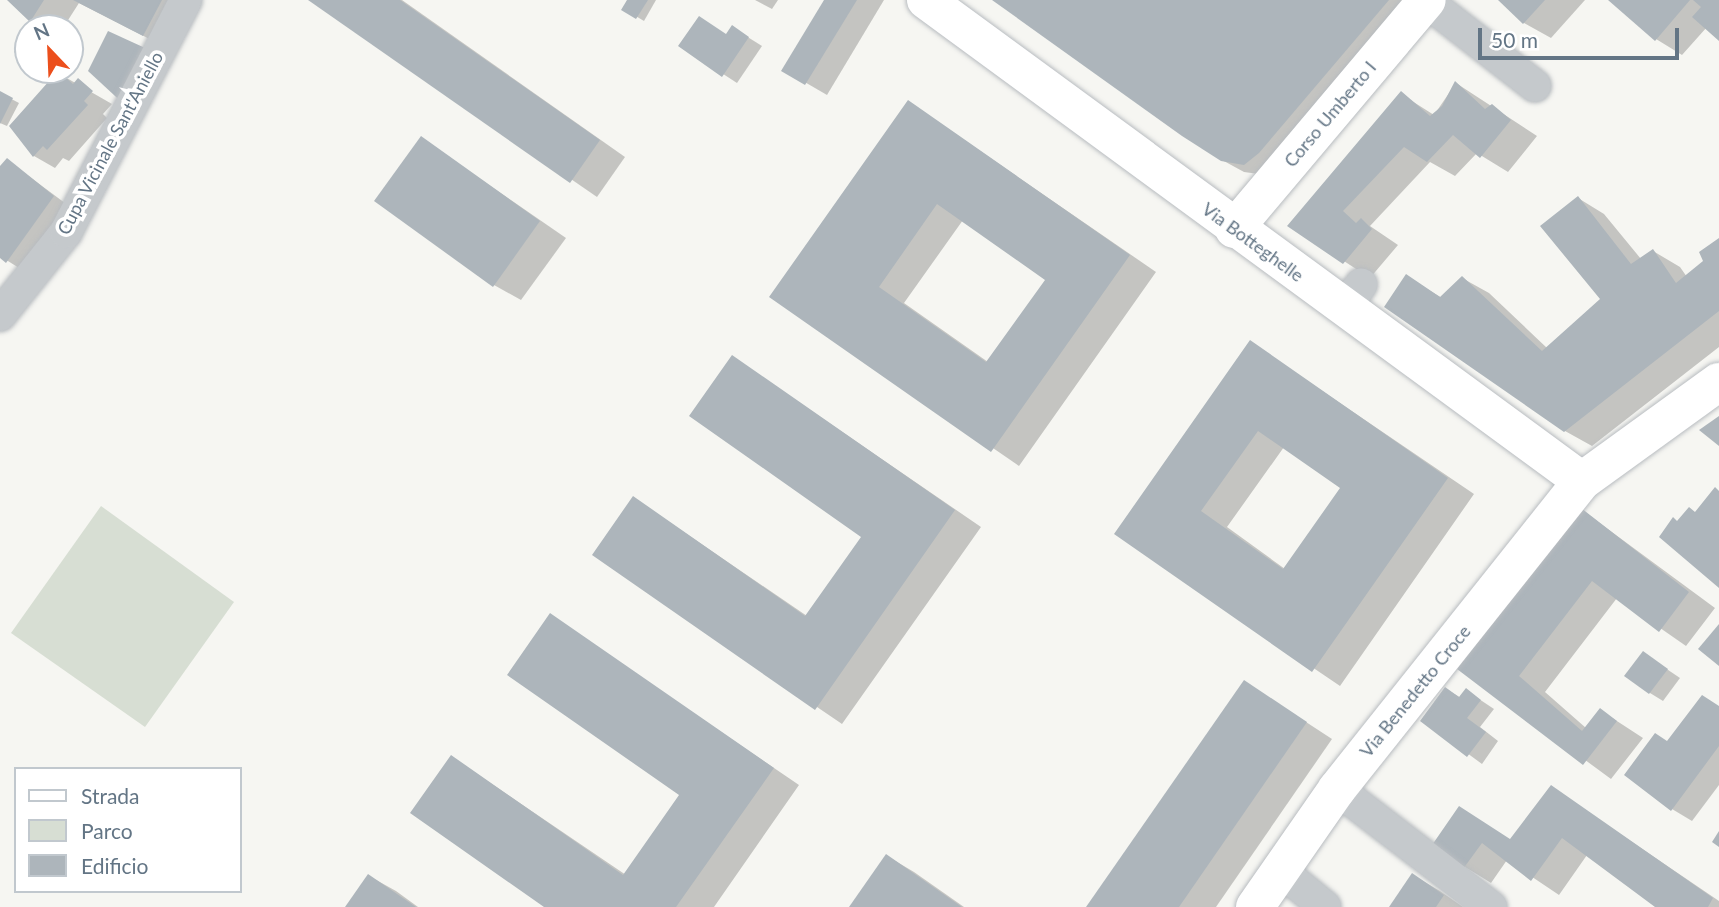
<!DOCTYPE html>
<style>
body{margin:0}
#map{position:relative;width:1719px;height:907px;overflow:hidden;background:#f6f6f2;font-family:Lato,sans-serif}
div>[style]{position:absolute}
.green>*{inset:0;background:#d7ded3}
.shadow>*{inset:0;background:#0003}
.building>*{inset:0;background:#adb5bb}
.roads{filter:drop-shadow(0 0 2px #b8bcc0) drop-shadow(0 0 2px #b8bcc0)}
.minor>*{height:32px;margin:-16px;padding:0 16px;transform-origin:16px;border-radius:16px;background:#c5c9cc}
.major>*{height:38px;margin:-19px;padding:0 19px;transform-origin:19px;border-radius:19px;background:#fff}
span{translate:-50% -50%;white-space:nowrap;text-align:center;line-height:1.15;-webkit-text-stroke:7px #fff;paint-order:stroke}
.street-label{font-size:18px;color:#637585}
.legend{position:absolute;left:14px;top:767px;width:228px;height:126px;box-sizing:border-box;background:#fff;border:2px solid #c1c8ce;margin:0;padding:9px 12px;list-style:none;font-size:21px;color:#637585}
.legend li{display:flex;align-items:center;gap:14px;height:35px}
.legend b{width:35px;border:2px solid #c1c8ce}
.north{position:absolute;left:14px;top:14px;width:70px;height:70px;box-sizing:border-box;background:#fff;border:2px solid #c1c8ce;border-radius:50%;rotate:337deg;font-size:19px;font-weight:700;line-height:28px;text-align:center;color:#637585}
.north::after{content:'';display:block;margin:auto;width:24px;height:32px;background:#ec4f1c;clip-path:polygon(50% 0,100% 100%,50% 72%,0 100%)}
.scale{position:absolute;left:1478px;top:28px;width:201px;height:32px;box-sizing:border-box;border:4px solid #637585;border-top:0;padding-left:9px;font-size:21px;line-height:24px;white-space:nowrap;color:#637585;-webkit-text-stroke:5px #fff;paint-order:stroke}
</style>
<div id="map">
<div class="green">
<i style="clip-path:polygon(101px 506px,234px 602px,145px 727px,11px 633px)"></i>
</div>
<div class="shadow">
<i style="clip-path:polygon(9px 0,197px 0,171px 50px,79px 3px,63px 28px,39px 24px,40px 28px,29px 28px,33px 21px)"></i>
<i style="clip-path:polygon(311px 0,402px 0,625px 157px,597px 197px)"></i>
<i style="clip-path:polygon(629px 0,656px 0,644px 21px,624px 9px)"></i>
<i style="clip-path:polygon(755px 0,778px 0,772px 9px)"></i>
<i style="clip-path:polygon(826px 0,884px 0,827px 95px,784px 70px)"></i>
<i style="clip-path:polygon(996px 0,1420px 0,1266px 175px,1244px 172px,1222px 160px)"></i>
<i style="clip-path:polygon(1501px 0,1585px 0,1551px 38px,1524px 23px)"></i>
<i style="clip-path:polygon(1611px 0,1719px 0,1719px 38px,1707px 27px,1682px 55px,1656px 39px)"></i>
<i style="clip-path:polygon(727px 36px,746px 36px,762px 46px,737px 83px,680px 46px)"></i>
<i style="clip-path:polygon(39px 70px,53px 70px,48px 75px)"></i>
<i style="clip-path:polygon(58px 73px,112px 104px,103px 114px,107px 118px,69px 161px,63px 158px,55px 168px,34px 156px,11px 126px)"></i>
<i style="clip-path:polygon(1456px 83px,1537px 136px,1508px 172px,1477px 153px,1455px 176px,1430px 162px,1370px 226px,1398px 245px,1370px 278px,1290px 226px,1401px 94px,1434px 115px)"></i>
<i style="clip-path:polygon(0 93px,19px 103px,7px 126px,0 123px)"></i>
<i style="clip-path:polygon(evenodd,909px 102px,1156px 272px,1019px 466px,772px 296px,909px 102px,963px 220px,1047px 279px,988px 362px,904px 303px,963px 220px)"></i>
<i style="clip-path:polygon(421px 138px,566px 238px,521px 300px,494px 285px)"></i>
<i style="clip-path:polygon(7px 160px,73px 209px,27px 273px,0 256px,0 169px)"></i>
<i style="clip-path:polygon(1578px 198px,1604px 214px,1641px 259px,1653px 251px,1680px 267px,1687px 277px,1705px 262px,1719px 240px,1719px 347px,1592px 446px,1565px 431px,1407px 277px,1442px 298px,1462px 278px,1489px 293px,1547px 348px,1602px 299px)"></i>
<i style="clip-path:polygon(evenodd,1250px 342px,1474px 494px,1340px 686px,1116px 534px,1250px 342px,1284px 447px,1343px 488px,1285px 569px,1227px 527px,1284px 447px)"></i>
<i style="clip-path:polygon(733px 357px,981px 527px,842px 724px,594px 555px,634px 498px,807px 616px,864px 536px)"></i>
<i style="clip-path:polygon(1582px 510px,1715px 608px,1686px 646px,1617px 598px,1545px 692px,1586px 728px,1600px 710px,1643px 738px,1611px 779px,1460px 668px)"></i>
<i style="clip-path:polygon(551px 616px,799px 785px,714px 907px,547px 907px,452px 757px,626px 875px,682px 795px)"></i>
<i style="clip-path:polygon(1643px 653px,1680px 678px,1663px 701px,1650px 693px)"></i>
<i style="clip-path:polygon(1245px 682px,1332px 739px,1216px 907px,1088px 907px)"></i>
<i style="clip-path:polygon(1446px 689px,1461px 698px,1467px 691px,1494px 709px,1480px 727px,1498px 741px,1482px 764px,1422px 720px)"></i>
<i style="clip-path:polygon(1719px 707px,1719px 785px,1692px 821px,1672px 809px)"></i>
<i style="clip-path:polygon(1551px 787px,1719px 901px,1719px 907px,1658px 907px,1587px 855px,1559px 895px,1507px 860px,1491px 883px,1433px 847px,1511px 840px)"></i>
<i style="clip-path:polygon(887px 856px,914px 872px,964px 907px,851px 907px)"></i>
<i style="clip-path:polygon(1413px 875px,1440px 891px,1463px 907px,1391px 907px)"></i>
<i style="clip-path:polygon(369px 876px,396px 891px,418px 907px,347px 907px)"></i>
</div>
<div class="building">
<i style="clip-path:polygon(7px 0,44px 0,30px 22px,38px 28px,28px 28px,28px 64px,14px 52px,30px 22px)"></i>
<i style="clip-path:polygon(73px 0,162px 0,143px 36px)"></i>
<i style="clip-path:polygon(308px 0,400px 0,600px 140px,570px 183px)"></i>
<i style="clip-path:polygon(627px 0,648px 0,636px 19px,621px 10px)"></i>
<i style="clip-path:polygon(824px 0,857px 0,805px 85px,781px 71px)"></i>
<i style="clip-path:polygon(992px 0,1389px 0,1259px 153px,1244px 165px,1221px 161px,1182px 136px)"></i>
<i style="clip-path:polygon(1498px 0,1545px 0,1523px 24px)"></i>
<i style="clip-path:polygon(1608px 0,1690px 0,1655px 41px)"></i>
<i style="clip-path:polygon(1693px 0,1719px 0,1719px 41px,1692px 17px,1701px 7px)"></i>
<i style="clip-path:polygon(699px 16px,726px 34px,732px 25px,749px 37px,722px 77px,678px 46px)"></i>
<i style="clip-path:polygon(108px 31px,156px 53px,128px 108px,88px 71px)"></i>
<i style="clip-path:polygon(58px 71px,73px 84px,78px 78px,93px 91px,84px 101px,88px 105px,47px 150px,43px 146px,33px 157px,9px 126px)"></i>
<i style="clip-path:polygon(1455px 81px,1485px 109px,1492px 104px,1511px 120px,1480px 158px,1453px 135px,1427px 162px,1404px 147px,1343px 211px,1356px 223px,1361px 218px,1372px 229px,1343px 264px,1287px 226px,1401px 91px,1430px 116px,1442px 106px)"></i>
<i style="clip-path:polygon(0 91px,13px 98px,0 124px)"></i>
<i style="clip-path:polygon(evenodd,908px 100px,1130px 255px,991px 452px,769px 297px,908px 100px,937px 204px,1045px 280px,986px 362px,879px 287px,937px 204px)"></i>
<i style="clip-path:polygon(421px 136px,540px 221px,493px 287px,374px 201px)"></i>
<i style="clip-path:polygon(7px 158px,54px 196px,6px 263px,0 258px,0 166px)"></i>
<i style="clip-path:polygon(1578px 196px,1631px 264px,1653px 249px,1676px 283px,1703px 261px,1699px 252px,1719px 238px,1719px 311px,1564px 432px,1384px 307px,1406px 274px,1440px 297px,1462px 276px,1542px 351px,1600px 299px,1540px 226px)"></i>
<i style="clip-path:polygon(evenodd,1250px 340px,1448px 478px,1312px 672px,1114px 534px,1250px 340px,1258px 431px,1340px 488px,1283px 569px,1201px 511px,1258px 431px)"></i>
<i style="clip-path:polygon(732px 355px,955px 510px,815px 710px,592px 555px,633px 496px,805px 616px,861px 537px,689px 416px)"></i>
<i style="clip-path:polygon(1719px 416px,1719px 446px,1699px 430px)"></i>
<i style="clip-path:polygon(1715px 487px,1719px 491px,1719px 588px,1659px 537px,1673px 517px,1677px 521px,1689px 507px,1695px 512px)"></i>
<i style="clip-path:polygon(1581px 508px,1689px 592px,1659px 632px,1592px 581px,1519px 676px,1582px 731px,1600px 708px,1617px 721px,1583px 765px,1457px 669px)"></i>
<i style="clip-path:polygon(550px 613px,774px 768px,676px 907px,544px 907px,410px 813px,451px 755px,623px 875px,679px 795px,507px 675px)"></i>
<i style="clip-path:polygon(1719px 624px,1719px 666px,1698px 649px)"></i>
<i style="clip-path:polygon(1643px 651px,1668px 669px,1649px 694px,1624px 676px)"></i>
<i style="clip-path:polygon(1244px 680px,1307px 722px,1179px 907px,1086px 907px)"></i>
<i style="clip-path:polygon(1445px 687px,1459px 697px,1466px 688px,1481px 700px,1467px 718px,1486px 732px,1467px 757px,1420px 721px)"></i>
<i style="clip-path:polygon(1702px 695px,1719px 706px,1719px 746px,1671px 811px,1624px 775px,1655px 733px,1667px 741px)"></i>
<i style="clip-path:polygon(1551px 785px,1713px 898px,1708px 907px,1655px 907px,1562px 838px,1531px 881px,1482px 843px,1463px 869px,1430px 848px,1459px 806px,1510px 839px)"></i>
<i style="clip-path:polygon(1719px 831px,1719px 847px,1712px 842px)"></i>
<i style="clip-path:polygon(886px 854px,962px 907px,849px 907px)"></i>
<i style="clip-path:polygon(1412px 873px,1444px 895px,1436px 907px,1389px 907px)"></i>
<i style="clip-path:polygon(368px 874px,416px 907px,345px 907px)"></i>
</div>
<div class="roads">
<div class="minor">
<i style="left:1426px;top:1px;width:138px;rotate:37.9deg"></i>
<i style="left:1344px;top:308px;width:29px;rotate:-54deg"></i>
<i style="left:0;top:315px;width:106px;rotate:-51.5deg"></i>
<i style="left:66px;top:232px;width:261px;rotate:-62.7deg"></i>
<i style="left:1337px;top:789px;width:194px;rotate:37.5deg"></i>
<i style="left:1280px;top:870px;width:58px;rotate:39.4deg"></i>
</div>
<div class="major">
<i style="left:926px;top:0;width:813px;rotate:36.25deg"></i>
<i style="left:1234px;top:229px;width:299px;rotate:-49.9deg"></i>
<i style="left:1255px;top:907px;width:144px;rotate:-55.2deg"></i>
<i style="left:1337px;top:789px;width:394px;rotate:-51.5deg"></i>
<i style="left:1582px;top:481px;width:169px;rotate:-35.9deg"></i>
</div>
</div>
<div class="street-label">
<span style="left:1330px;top:114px;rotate:-50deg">Corso Umberto I</span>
<span style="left:110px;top:143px;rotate:-62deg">Cupa Vicinale Sant'Aniello</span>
<span style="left:1253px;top:242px;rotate:36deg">Via Botteghelle</span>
<span style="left:1415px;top:691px;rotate:-51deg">Via Benedetto Croce</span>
</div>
<ul class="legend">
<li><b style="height:9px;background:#fff"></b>Strada</li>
<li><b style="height:19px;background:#d7ded3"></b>Parco</li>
<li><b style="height:19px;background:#adb5bb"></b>Edificio</li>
</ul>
<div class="north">N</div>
<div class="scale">50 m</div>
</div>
